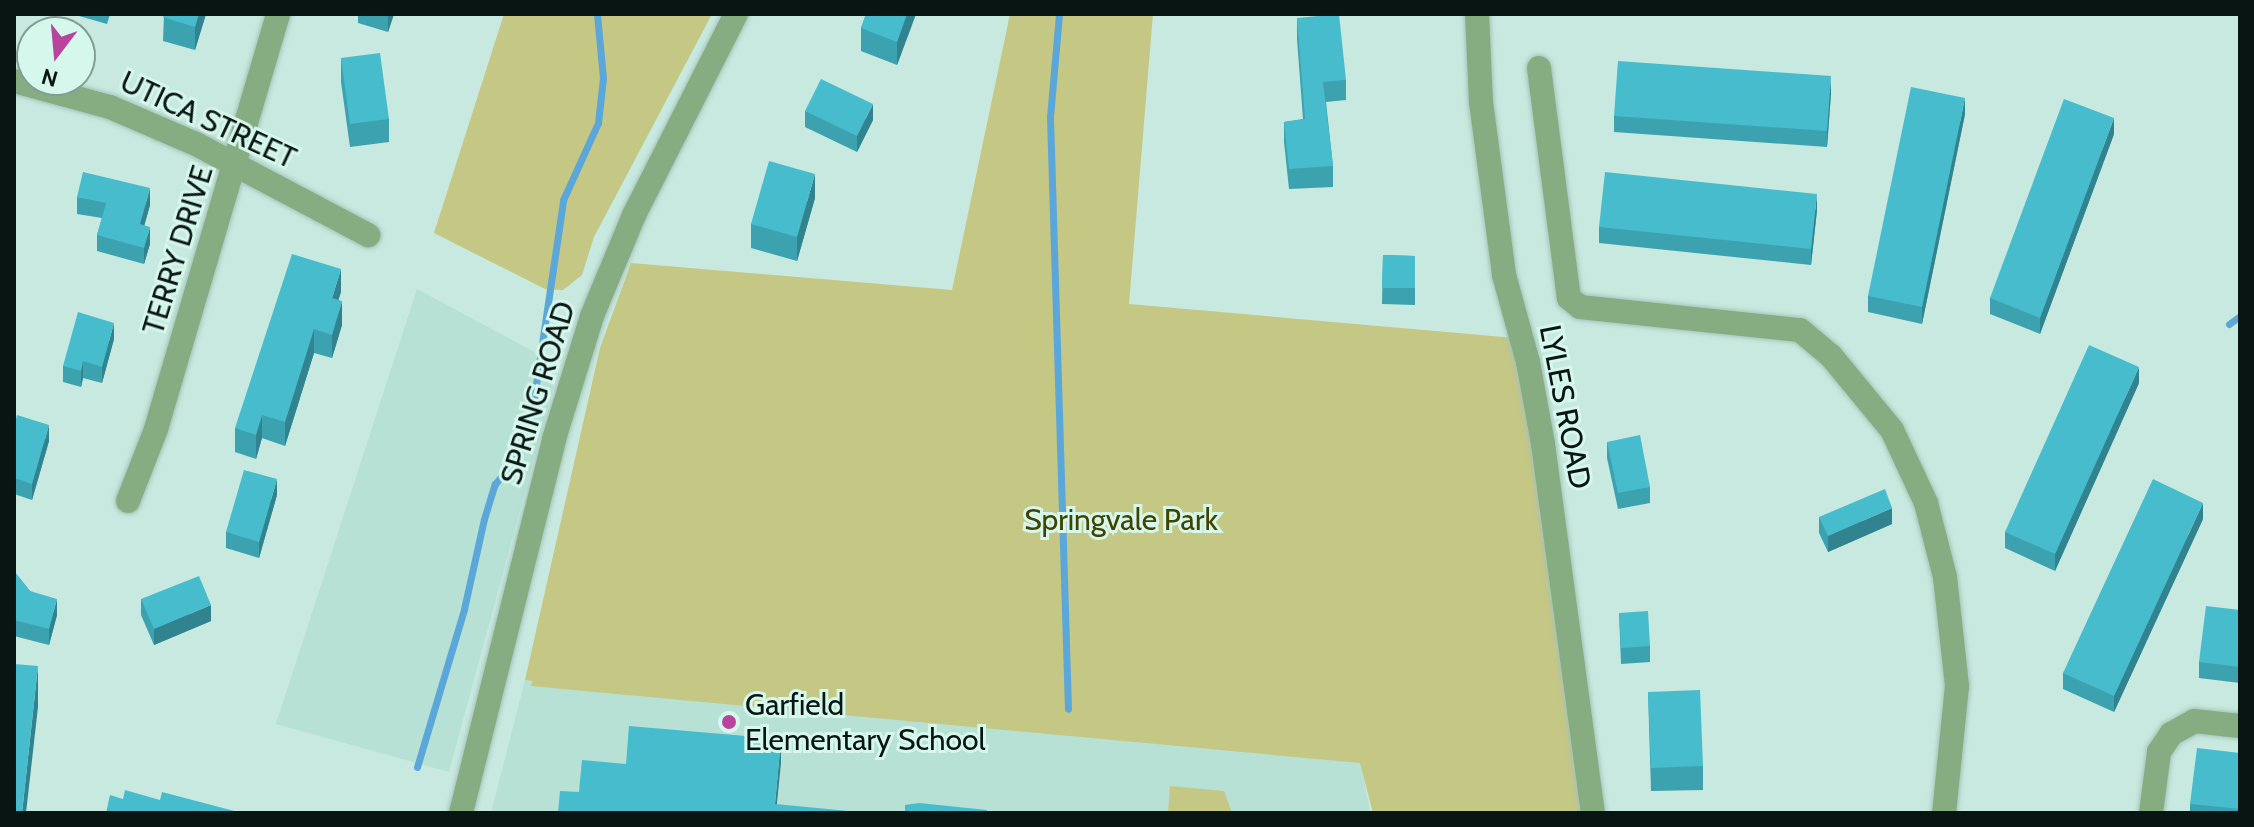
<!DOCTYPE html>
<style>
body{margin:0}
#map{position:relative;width:2254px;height:827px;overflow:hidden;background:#c8e9df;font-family:Cabin,sans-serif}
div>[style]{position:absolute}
.built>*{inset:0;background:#b6e1d4}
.green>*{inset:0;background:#c5c784}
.stream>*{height:7px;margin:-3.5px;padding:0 3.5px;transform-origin:3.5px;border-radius:3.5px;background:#5ca7d9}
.roads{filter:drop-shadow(0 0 2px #a6c3ba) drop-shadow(0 0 2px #a6c3ba)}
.street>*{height:24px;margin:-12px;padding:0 12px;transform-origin:12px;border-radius:12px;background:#86ad82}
.wall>*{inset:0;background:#3ca2af}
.shaded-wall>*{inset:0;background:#31848f}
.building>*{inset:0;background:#46bccc}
.dots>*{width:22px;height:22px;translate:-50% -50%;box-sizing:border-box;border:4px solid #d5f7ec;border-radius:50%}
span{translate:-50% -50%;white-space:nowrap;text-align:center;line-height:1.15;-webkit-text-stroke:6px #d5f7ec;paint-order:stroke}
.street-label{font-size:30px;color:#091512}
.park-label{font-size:30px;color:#434300}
.poi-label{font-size:30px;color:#091512}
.left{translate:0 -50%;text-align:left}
.frame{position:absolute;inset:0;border:16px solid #091512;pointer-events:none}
.north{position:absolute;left:16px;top:16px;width:80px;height:80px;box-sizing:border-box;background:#d5f7ec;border:2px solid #839d95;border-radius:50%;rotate:196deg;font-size:22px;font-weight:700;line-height:32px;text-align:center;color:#091512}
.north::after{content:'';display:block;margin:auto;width:28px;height:36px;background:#b8449d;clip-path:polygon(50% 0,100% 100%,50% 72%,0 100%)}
</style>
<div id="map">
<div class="built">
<i style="clip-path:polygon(417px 289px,533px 351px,553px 388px,449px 772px,276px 724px)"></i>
<i style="clip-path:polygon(525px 680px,1361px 763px,1370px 813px,491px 813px)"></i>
</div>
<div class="green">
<i style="clip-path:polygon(504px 14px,712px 14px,594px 237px,582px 275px,563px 290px,545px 289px,434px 233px)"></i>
<i style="clip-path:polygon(1010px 14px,1153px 14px,1129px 304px,1527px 339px,1587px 813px,1373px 813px,1360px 763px,531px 686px,532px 681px,525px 680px,600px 348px,631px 263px,952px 290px)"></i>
<i style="clip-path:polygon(1170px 786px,1224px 791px,1232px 813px,1168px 813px)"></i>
</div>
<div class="stream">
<i style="left:1059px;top:14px;width:103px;rotate:95deg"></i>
<i style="left:1050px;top:117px;width:592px;rotate:88.26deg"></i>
<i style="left:2229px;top:324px;width:14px;rotate:-36deg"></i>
<i style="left:417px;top:767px;width:165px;rotate:-73.4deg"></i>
<i style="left:464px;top:609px;width:92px;rotate:-77.5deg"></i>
<i style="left:484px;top:519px;width:37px;rotate:-73deg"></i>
<i style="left:495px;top:484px;width:34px;rotate:-50deg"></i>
<i style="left:517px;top:458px;width:42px;rotate:-70.7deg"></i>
<i style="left:531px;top:418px;width:220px;rotate:-81.6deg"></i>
<i style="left:563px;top:200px;width:85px;rotate:-65.6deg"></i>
<i style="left:598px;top:123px;width:45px;rotate:-83.7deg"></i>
<i style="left:603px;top:78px;width:64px;rotate:-95.4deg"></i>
</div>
<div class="roads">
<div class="street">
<i style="left:1477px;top:14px;width:88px;rotate:87.4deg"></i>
<i style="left:1481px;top:102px;width:175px;rotate:82.4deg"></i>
<i style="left:1504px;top:275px;width:90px;rotate:74.6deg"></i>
<i style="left:1528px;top:362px;width:83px;rotate:79.6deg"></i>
<i style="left:1543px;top:444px;width:372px;rotate:82.3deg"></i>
<i style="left:1539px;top:68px;width:232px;rotate:82.6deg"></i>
<i style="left:1569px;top:298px;width:14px;rotate:39deg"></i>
<i style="left:1580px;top:307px;width:221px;rotate:6deg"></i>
<i style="left:1800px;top:330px;width:40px;rotate:40deg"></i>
<i style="left:1831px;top:356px;width:96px;rotate:50.5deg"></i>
<i style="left:1892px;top:430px;width:81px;rotate:65deg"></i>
<i style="left:1926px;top:503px;width:76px;rotate:75.6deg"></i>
<i style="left:1945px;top:577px;width:110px;rotate:83.7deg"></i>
<i style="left:1957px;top:686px;width:128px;rotate:95.8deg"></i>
<i style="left:14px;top:81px;width:99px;rotate:15.2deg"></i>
<i style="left:110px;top:107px;width:94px;rotate:23.3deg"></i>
<i style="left:196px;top:144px;width:195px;rotate:27.9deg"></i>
<i style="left:128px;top:501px;width:77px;rotate:-68.7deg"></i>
<i style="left:156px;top:429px;width:433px;rotate:-73.6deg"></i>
<i style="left:461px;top:813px;width:385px;rotate:-76deg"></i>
<i style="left:554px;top:439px;width:129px;rotate:-72.8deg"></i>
<i style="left:592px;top:316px;width:109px;rotate:-67.4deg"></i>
<i style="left:634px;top:215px;width:225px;rotate:-63.1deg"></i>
<i style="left:2151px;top:813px;width:62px;rotate:-82.5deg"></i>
<i style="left:2159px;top:752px;width:22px;rotate:-56deg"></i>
<i style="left:2171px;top:734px;width:26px;rotate:-29deg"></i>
<i style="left:2194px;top:721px;width:46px;rotate:6.2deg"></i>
</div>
</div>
<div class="wall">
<i style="clip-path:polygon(72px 14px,110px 14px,107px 24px)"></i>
<i style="clip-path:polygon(164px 14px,206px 14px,195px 50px,163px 41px)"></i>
<i style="clip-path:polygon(358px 14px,394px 14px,388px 32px,358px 23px)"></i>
<i style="clip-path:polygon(866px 14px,916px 14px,897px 65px,861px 51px,861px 28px)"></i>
<i style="clip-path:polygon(1297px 18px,1346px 80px,1346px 100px,1326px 102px,1333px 166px,1333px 187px,1289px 189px,1284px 142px,1284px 122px,1303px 119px,1297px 39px)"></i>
<i style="clip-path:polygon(341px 58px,389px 119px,389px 142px,350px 147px,341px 82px)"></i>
<i style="clip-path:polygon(1831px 93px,1827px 147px,1614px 132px,1614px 116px)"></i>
<i style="clip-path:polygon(805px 111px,873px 120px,857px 152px,805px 127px)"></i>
<i style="clip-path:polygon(1965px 114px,1922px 324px,1868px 312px,1868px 296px)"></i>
<i style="clip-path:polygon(2114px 134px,2040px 334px,1990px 314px,1990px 298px)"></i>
<i style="clip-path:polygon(77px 197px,150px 205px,144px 226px,150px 244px,144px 264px,97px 251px,97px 235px,102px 218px,77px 214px)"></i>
<i style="clip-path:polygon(815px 198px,797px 261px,751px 248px,751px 224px)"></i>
<i style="clip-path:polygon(1817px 210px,1811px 265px,1599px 243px,1599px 227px)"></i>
<i style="clip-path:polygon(1383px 255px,1415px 256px,1415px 305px,1382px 304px)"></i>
<i style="clip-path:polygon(341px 292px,338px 300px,342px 325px,332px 358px,314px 353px,285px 446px,262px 438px,256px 459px,235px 452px,235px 428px)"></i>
<i style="clip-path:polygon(114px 339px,102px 383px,83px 378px,81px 387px,63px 382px,63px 366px)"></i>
<i style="clip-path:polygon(2139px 383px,2055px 571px,2005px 548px,2005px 532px)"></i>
<i style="clip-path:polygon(14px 427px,49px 441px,32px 500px,14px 494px)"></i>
<i style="clip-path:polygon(1607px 442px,1650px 487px,1650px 503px,1618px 509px,1607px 458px)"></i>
<i style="clip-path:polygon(277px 495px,259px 558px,226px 548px,226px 532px)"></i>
<i style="clip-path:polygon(1819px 517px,1892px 524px,1828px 552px,1819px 533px)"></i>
<i style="clip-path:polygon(2203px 519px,2114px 712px,2063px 689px,2063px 673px)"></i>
<i style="clip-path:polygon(14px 571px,30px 591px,57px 615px,49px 645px,14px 636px)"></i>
<i style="clip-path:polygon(141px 599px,211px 621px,154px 645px,141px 615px)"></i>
<i style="clip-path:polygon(2240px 610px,2240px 683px,2199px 678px,2199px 662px)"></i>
<i style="clip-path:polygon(1619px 613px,1650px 646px,1650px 662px,1621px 664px)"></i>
<i style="clip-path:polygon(1648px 692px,1703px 766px,1703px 790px,1651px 791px)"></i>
<i style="clip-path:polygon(2240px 753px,2240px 813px,2190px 813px,2190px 804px)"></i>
</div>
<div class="shaded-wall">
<i style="clip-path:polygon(199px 14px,206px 14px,195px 50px,195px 27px)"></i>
<i style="clip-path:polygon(389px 14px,394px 14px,388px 32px,388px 16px)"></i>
<i style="clip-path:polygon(907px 14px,916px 14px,897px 65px,897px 42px)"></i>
<i style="clip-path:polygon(1831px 76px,1831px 93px,1827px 147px,1827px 131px)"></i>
<i style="clip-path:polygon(1965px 98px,1965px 114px,1922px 324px,1922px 307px)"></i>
<i style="clip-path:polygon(873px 104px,873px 120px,857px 152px,857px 136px)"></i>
<i style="clip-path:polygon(2114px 118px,2114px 134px,2040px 334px,2040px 318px)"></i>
<i style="clip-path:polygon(815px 174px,815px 198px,797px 261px,797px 237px)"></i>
<i style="clip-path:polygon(150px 188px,150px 205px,140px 241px,140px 224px)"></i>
<i style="clip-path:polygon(1817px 194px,1817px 210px,1811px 265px,1811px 249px)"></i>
<i style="clip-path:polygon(150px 227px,150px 244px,144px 264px,144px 248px)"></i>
<i style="clip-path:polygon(341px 269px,341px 292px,332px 321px,332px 298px)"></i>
<i style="clip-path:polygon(342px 301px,342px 325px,332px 358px,332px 335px)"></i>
<i style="clip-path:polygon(114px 323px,114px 339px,102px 383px,102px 367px)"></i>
<i style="clip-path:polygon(314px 329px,314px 353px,285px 446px,285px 422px)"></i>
<i style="clip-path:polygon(83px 361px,83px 378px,81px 387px,81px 371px)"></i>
<i style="clip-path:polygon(2139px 367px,2139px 383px,2055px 571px,2055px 554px)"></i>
<i style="clip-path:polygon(262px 415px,262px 438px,256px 459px,256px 435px)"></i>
<i style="clip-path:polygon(49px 425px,49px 441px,32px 500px,32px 484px)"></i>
<i style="clip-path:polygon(277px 479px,277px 495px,259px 558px,259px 542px)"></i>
<i style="clip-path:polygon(2203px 503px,2203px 519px,2114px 712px,2114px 696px)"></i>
<i style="clip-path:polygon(1892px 508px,1892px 524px,1828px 552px,1828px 536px)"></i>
<i style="clip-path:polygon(57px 599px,57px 615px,49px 645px,49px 629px)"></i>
<i style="clip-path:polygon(211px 605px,211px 621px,154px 645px,154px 629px)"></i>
<i style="clip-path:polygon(38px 666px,38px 707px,26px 813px,22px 813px)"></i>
<i style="clip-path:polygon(781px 739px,781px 763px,776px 813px,775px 804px)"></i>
</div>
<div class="building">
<i style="clip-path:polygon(164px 14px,199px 14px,195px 27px,163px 17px)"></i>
<i style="clip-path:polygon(866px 14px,907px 14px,897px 42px,861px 28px)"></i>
<i style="clip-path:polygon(1339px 14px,1346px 80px,1323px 82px,1333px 166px,1289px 169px,1284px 122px,1305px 119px,1297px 18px)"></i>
<i style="clip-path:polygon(380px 53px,389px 119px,350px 124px,341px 58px)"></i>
<i style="clip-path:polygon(1618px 61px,1831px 76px,1827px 131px,1614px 116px)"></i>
<i style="clip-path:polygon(821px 79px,873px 104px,857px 136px,805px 111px)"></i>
<i style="clip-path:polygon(1911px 87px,1965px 98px,1922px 307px,1868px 296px)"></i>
<i style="clip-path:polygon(2064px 99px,2114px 118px,2040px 318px,1990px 298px)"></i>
<i style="clip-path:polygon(769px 161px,815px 174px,797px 237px,751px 224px)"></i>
<i style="clip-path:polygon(83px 172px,150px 188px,140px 224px,150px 227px,144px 248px,97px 235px,106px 203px,77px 197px)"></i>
<i style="clip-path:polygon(1605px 172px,1817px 194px,1811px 249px,1599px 227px)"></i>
<i style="clip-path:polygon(292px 254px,341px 269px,332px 298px,342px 301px,332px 335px,314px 329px,285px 422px,262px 415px,256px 435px,235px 428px)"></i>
<i style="clip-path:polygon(1383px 255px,1415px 256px,1415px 288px,1382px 288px)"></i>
<i style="clip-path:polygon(78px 312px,114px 323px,102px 367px,83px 361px,81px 371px,63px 366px)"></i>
<i style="clip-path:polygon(2089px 345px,2139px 367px,2055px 554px,2005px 532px)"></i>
<i style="clip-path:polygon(17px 415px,49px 425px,32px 484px,14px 478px,14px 427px)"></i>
<i style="clip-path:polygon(1640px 435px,1650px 487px,1618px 493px,1607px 442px)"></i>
<i style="clip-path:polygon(244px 470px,277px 479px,259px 542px,226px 532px)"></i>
<i style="clip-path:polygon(2153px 479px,2203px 503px,2114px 696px,2063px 673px)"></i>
<i style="clip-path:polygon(1885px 489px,1892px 508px,1828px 536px,1819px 517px)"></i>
<i style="clip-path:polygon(14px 571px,30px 591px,57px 599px,49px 629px,14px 620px)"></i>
<i style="clip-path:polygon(199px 576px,211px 605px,154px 629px,141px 599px)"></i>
<i style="clip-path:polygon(2206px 606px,2240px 610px,2240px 667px,2199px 662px)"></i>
<i style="clip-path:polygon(1648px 611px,1650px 646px,1621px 648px,1619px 613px)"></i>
<i style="clip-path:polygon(14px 664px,38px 666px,22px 813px,14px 813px)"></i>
<i style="clip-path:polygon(1700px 690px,1703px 766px,1651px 768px,1648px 692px)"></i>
<i style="clip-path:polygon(629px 726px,781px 739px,775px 804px,870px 813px,558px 813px,560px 791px,579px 792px,582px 760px,626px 764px)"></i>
<i style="clip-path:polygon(2197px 748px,2240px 753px,2240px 809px,2190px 804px)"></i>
<i style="clip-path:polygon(125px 790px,160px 800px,162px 792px,242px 813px,106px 813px,110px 795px,123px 799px)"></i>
<i style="clip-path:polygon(919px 803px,987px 810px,986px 813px,905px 813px,905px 805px)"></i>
</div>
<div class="dots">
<i style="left:729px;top:722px;background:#b8449d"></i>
</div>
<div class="street-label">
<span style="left:208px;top:120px;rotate:25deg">UTICA STREET</span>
<span style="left:178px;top:250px;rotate:-73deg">TERRY DRIVE</span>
<span style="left:538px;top:393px;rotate:-73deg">SPRING ROAD</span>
<span style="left:1565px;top:407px;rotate:79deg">LYLES ROAD</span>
</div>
<div class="park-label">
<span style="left:1121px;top:520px">Springvale Park</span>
</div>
<div class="poi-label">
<span class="left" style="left:745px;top:722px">Garfield<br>Elementary School</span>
</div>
<div class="frame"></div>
<div class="north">N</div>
</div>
